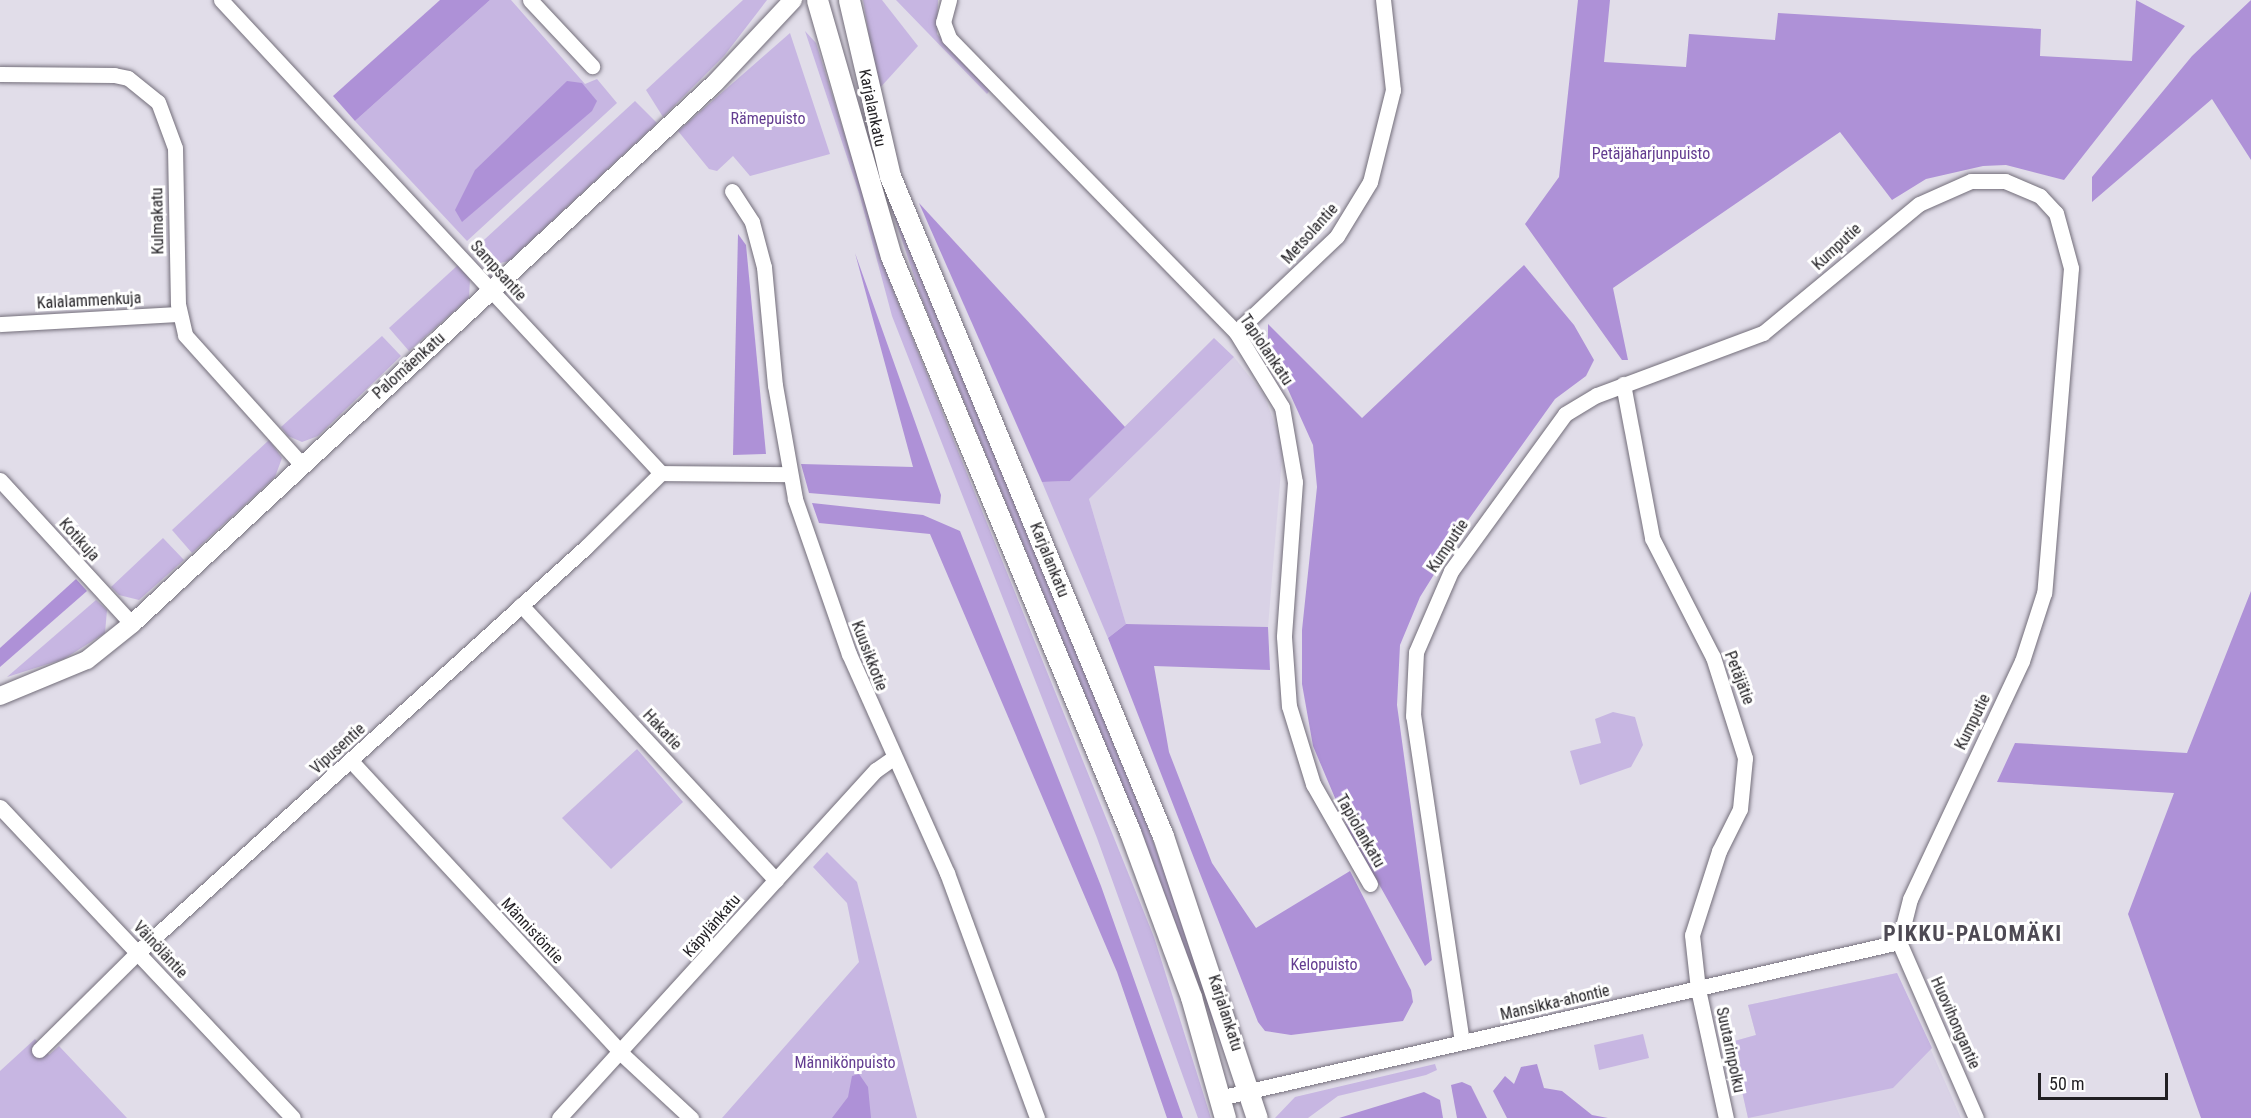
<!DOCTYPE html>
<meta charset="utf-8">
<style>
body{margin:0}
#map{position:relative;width:2251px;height:1118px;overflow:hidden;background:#e1dde9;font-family:"Roboto Condensed",sans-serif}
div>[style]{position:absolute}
.built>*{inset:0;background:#d9d2e6}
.green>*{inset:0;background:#c7b6e2}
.forest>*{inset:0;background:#ae91d7}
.roads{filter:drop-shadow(0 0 2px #736e7a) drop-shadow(0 0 2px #736e7a)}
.minor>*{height:15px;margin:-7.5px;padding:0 7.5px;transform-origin:7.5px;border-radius:7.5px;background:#fff}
.tertiary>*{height:18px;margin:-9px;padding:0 9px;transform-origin:9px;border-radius:9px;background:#fff}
.secondary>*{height:21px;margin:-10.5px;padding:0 10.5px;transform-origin:10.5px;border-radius:10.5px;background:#fff}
span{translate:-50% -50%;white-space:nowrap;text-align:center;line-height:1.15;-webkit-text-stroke:6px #fff;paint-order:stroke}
.street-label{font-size:16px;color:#211f23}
.park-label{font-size:16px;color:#633c90}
.district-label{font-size:22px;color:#4e4a54;font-weight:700;letter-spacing:1.5px}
.scale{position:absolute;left:2038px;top:1073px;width:130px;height:27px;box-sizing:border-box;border:3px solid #211f23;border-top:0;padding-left:8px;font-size:18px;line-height:21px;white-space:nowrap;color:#211f23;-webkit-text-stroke:4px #fff;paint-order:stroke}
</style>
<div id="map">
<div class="built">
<i style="clip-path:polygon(1234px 357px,1264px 395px,1283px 446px,1268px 627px,1126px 624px,1089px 499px)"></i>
<i style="clip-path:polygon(1897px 973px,1961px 1118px,1748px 1118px,1731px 1042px,1756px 1035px,1748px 1005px)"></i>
</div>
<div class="green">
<i style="clip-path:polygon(490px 0,511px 0,585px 84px,597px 79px,617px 103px,467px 241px,355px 121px)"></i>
<i style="clip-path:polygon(743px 0,767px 0,724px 56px,663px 117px,646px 90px)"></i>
<i style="clip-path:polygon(863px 0,882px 0,918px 46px,878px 90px)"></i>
<i style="clip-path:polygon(896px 0,938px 0,937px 34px,990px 90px,987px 94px)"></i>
<i style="clip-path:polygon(805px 31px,816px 43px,893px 290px,1154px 937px,1211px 1118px,1198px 1118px,1097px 838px,892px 316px,859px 193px)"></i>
<i style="clip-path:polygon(790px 33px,830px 154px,750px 176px,733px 156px,717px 171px,709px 169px,678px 131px)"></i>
<i style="clip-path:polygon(635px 101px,657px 123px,509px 261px,491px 265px,472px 251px)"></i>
<i style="clip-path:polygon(880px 174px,1147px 825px,1202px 973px,1228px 1063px,1140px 829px,921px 297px)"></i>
<i style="clip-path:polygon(458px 265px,470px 279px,469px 298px,409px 351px,389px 328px)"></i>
<i style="clip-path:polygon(382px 336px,401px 356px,318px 436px,302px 442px,288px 436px,281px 427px)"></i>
<i style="clip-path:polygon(1214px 338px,1234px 357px,1089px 499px,1126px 624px,1108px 638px,1042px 482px,1070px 481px)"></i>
<i style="clip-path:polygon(269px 440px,282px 458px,275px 477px,192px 553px,172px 530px)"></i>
<i style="clip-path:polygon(163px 538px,184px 560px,139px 600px,119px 595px,111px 587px)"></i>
<i style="clip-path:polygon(96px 600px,107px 610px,105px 633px,64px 659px,7px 677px)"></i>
<i style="clip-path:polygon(1613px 712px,1635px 717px,1643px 745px,1631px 767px,1580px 785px,1570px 751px,1601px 743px,1595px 719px)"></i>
<i style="clip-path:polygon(637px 749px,683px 802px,611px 869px,562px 818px)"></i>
<i style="clip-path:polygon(827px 852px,857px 882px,917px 1118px,722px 1118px,859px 962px,847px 903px,813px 867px)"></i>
<i style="clip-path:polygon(1897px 973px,1932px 1048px,1893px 1088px,1748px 1118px,1731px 1042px,1756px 1035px,1748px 1005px)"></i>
<i style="clip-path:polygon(1643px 1034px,1649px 1058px,1599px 1070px,1594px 1045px)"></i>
<i style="clip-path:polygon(35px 1039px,49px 1055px,59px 1046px,127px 1118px,0 1118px,0 1071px)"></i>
<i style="clip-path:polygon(1435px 1064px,1437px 1070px,1426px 1075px,1338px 1096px,1308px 1118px,1275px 1118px,1295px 1097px)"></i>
</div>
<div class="forest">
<i style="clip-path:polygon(440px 0,490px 0,355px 121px,333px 96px)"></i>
<i style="clip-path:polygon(1578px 0,1610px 0,1604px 62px,1686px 67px,1689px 34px,1775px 40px,1778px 13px,2041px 29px,2040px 56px,2132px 61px,2136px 0,2185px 26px,2064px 180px,2006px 165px,1983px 166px,1926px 179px,1892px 200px,1840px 132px,1613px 288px,1628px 360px,1622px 360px,1525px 224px,1559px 177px)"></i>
<i style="clip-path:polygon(2251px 0,2251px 160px,2212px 99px,2092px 202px,2092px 177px,2192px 56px)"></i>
<i style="clip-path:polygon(567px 81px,582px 83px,597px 101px,592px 111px,462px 222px,455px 210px,475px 170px)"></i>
<i style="clip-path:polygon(919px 203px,1125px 427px,1070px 481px,1042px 482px)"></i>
<i style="clip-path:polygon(738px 234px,746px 245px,766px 454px,733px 455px)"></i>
<i style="clip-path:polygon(855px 253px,941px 495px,940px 504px,809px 493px,801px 464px,913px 467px)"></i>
<i style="clip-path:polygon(1524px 265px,1574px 325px,1594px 360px,1586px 376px,1555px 399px,1466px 523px,1420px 597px,1400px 645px,1397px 705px,1432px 960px,1425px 966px,1349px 831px,1313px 746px,1302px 684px,1302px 630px,1317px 487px,1313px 445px,1268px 345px,1268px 324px,1362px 418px)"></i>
<i style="clip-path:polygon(812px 503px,923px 515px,960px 531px,1101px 886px,1183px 1118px,1167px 1118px,1117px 972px,930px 534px,819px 523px)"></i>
<i style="clip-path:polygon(76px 579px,87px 591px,0 667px,0 648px)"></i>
<i style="clip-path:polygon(2251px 591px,2251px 1118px,2201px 1118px,2128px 914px,2174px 793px,1997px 782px,2015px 743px,2187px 753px)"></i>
<i style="clip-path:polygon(1126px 624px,1268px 627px,1270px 670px,1154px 666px,1169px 752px,1212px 863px,1256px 928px,1350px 871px,1411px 990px,1413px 1002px,1403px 1021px,1291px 1035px,1265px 1031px,1258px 1022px,1108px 638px)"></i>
<i style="clip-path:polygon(1537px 1064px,1544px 1088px,1562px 1091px,1592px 1115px,1608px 1118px,1507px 1118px,1493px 1091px,1505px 1076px,1514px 1084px,1521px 1067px)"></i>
<i style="clip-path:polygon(859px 1074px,868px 1087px,871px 1118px,832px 1118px,848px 1097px,852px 1076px)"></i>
<i style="clip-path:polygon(1462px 1082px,1471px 1086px,1487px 1118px,1457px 1118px,1451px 1085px)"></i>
<i style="clip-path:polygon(1424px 1092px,1440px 1100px,1443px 1118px,1339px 1118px)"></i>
</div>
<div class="roads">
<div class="minor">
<i style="left:221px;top:0;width:646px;rotate:47.07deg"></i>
<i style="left:661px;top:473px;width:127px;rotate:0.5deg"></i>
<i style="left:530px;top:0;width:91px;rotate:46.8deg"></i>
<i style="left:949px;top:0;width:23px;rotate:105deg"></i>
<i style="left:943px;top:22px;width:17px;rotate:69deg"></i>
<i style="left:949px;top:38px;width:411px;rotate:45.7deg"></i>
<i style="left:1236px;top:332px;width:88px;rotate:58.5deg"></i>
<i style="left:1282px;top:407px;width:76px;rotate:80.2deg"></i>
<i style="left:1295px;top:482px;width:155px;rotate:94.1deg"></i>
<i style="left:1284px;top:637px;width:69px;rotate:85.9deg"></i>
<i style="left:1289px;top:706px;width:82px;rotate:72.9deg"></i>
<i style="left:1313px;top:784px;width:115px;rotate:60.3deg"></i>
<i style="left:0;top:74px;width:114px;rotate:0.5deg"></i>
<i style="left:114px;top:75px;width:14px;rotate:12deg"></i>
<i style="left:128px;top:78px;width:38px;rotate:39deg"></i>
<i style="left:158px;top:102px;width:49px;rotate:69.7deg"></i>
<i style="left:175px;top:148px;width:156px;rotate:88.9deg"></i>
<i style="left:178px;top:304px;width:32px;rotate:77deg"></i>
<i style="left:185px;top:335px;width:173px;rotate:48deg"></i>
<i style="left:732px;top:191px;width:37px;rotate:57deg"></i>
<i style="left:752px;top:222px;width:47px;rotate:75.1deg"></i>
<i style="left:764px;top:267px;width:119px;rotate:84.7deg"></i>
<i style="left:775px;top:385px;width:116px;rotate:80deg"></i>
<i style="left:795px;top:499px;width:164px;rotate:70.8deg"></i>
<i style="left:849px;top:654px;width:240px;rotate:65.9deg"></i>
<i style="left:947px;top:873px;width:261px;rotate:69.8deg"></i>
<i style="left:0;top:324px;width:179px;rotate:-3.2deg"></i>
<i style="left:1236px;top:332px;width:139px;rotate:-43.5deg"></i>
<i style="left:1337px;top:236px;width:63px;rotate:-58.6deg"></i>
<i style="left:1370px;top:182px;width:95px;rotate:-76deg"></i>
<i style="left:1393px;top:90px;width:91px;rotate:-96.3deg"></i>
<i style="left:1623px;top:384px;width:157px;rotate:79.3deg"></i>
<i style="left:1652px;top:538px;width:134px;rotate:62.9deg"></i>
<i style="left:1713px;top:657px;width:106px;rotate:72.4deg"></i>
<i style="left:1745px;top:758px;width:51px;rotate:95.6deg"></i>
<i style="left:1740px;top:809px;width:47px;rotate:116.6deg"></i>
<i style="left:1719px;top:851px;width:88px;rotate:107.8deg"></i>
<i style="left:1692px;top:935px;width:54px;rotate:83.7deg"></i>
<i style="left:1698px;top:989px;width:132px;rotate:77.8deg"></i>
<i style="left:0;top:480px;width:195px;rotate:47.5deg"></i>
<i style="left:521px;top:605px;width:375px;rotate:47.2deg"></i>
<i style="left:352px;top:762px;width:396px;rotate:47.2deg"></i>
<i style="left:621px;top:1053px;width:96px;rotate:42.9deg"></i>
<i style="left:0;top:807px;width:427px;rotate:46.7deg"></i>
<i style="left:1899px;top:942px;width:192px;rotate:66.4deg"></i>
<i style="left:1462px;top:1042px;width:330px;rotate:-98.5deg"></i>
<i style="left:1413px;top:716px;width:64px;rotate:-87.3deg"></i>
<i style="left:1416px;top:652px;width:88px;rotate:-66.6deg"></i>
<i style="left:1451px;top:571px;width:194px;rotate:-54deg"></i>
<i style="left:1565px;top:414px;width:37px;rotate:-31deg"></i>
<i style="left:1597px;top:395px;width:177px;rotate:-20.5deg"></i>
<i style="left:1763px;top:333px;width:202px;rotate:-39.6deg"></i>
<i style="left:1919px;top:204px;width:57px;rotate:-23.9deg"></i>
<i style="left:1971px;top:181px;width:34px"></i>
<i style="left:2005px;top:181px;width:38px;rotate:23deg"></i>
<i style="left:2040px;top:196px;width:23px;rotate:47deg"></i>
<i style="left:2056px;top:213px;width:57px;rotate:74.7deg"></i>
<i style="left:2071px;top:268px;width:326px;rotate:94.7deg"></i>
<i style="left:2044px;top:593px;width:71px;rotate:107.9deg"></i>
<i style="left:2022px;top:661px;width:263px;rotate:115.2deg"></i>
<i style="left:1910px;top:899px;width:44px;rotate:104.3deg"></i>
<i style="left:39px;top:1050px;width:139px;rotate:-44.7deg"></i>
<i style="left:138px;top:952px;width:605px;rotate:-42.12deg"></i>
<i style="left:587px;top:546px;width:104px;rotate:-44.6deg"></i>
<i style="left:1219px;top:1098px;width:698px;rotate:-12.92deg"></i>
<i style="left:559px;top:1118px;width:471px;rotate:-47.7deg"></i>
<i style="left:876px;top:770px;width:21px;rotate:-35deg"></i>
</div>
<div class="tertiary">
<i style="left:0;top:696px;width:94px;rotate:-22.5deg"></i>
<i style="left:87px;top:660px;width:58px;rotate:-38.7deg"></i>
<i style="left:132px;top:624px;width:795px;rotate:-42.86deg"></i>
<i style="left:715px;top:83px;width:114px;rotate:-46.8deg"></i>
</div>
<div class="secondary">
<i style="left:817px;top:0;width:266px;rotate:73.9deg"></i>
<i style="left:891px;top:256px;width:624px;rotate:67.46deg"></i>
<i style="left:1130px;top:832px;width:176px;rotate:69.7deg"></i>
<i style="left:1191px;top:997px;width:126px;rotate:74.3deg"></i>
<i style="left:849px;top:0;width:181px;rotate:76.9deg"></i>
<i style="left:890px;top:176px;width:714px;rotate:67.53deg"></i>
<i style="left:1163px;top:836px;width:297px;rotate:71.6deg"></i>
</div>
</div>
<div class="street-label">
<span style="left:872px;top:108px;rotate:78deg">Karjalankatu</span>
<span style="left:158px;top:221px;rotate:-91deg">Kulmakatu</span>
<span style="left:1310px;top:234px;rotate:-48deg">Metsolantie</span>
<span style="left:1837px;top:247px;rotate:-43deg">Kumputie</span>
<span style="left:498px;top:271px;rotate:48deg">Sampsantie</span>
<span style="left:89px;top:301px;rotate:-3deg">Kalalammenkuja</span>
<span style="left:1266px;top:350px;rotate:56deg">Tapiolankatu</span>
<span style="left:409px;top:366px;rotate:-42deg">Palomäenkatu</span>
<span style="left:79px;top:540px;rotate:48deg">Kotikuja</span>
<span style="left:1448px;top:546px;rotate:-56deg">Kumputie</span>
<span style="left:1049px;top:560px;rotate:68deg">Karjalankatu</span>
<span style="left:869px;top:656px;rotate:69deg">Kuusikkotie</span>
<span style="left:1739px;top:678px;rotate:69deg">Petäjätie</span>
<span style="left:1973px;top:722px;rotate:-64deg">Kumputie</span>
<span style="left:662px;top:730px;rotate:47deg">Hakatie</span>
<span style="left:338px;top:749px;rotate:-42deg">Vipusentie</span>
<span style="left:1360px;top:831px;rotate:60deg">Tapiolankatu</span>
<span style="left:712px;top:926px;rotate:-49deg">Käpylänkatu</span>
<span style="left:532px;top:931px;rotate:47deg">Männistöntie</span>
<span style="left:160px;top:950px;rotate:47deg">Väinöläntie</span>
<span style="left:1555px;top:1003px;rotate:-13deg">Mansikka-ahontie</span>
<span style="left:1225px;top:1013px;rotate:72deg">Karjalankatu</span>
<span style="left:1955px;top:1023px;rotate:66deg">Huovihongantie</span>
<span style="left:1730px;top:1050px;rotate:78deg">Suutarinpolku</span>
</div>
<div class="park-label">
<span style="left:768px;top:119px">Rämepuisto</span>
<span style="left:1651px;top:154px">Petäjäharjunpuisto</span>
<span style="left:1324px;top:965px">Kelopuisto</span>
<span style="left:845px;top:1063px">Männikönpuisto</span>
</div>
<div class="district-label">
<span style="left:1973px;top:934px">PIKKU-PALOMÄKI</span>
</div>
<div class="scale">50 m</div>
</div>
